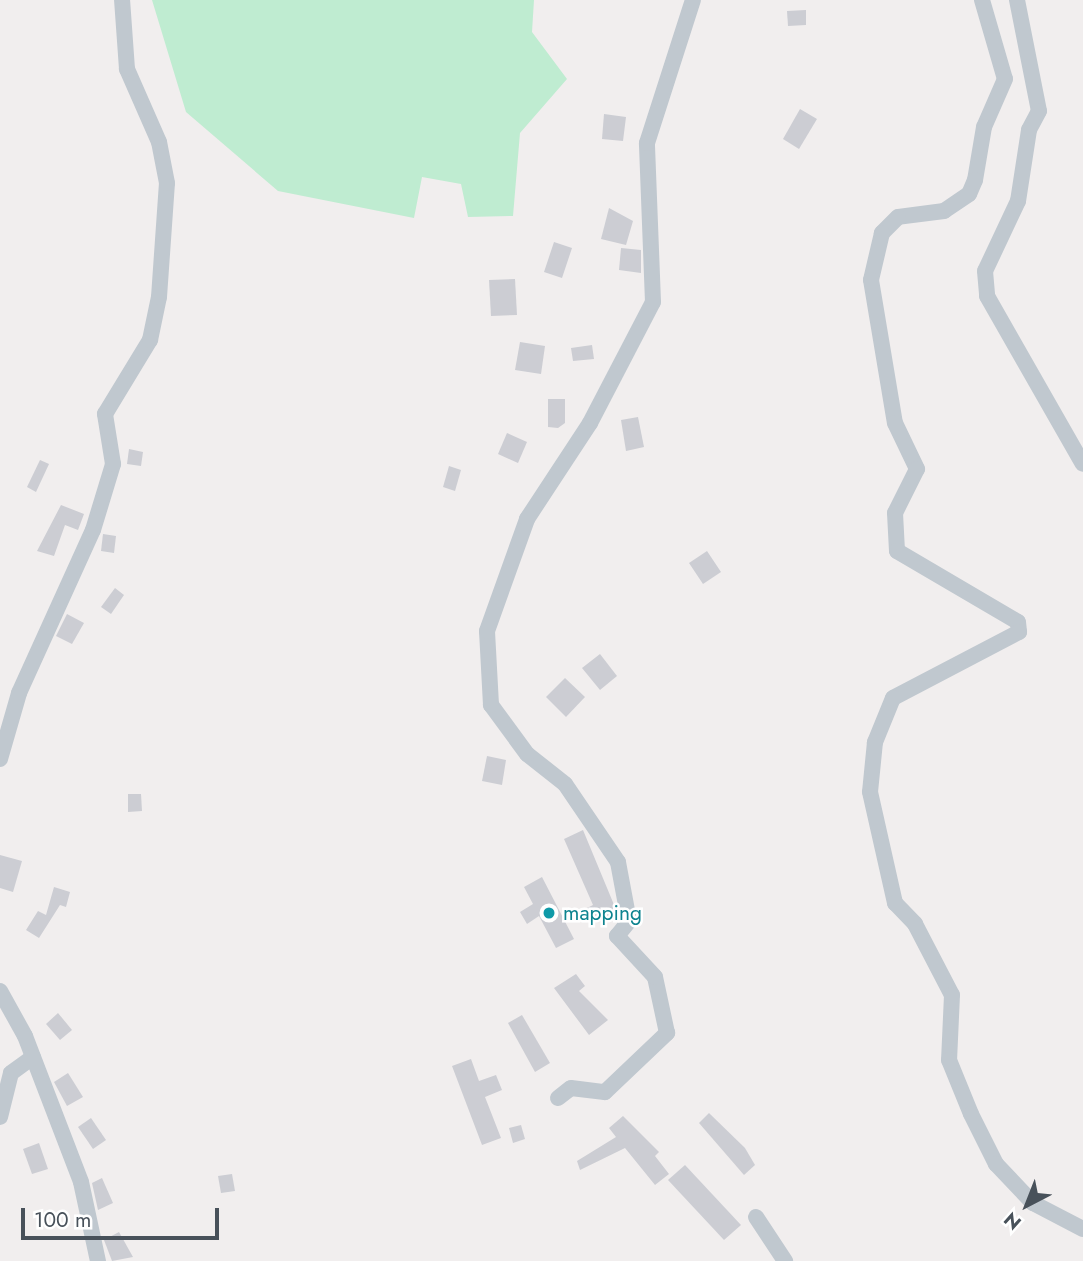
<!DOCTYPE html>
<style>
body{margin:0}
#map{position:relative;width:1083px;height:1261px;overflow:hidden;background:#f1eeee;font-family:Jost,sans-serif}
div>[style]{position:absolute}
.green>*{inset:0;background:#bfecd1}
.building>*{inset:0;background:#cccdd3}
.minor>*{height:16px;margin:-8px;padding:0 8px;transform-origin:8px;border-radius:8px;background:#c0c8cf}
.dots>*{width:19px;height:19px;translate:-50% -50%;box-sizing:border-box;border:4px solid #fff;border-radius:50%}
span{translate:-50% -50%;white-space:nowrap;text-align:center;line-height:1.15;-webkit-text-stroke:5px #fff;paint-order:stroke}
.culture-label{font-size:21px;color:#0d838f}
.left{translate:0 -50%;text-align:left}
.north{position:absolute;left:992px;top:1170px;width:70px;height:70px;-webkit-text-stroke:5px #fff;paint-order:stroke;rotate:222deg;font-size:19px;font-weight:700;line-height:28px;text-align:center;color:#48515a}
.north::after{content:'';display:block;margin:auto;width:24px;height:32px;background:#48515a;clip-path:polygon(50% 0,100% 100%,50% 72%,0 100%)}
.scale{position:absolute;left:21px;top:1208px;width:198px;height:32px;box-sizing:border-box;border:4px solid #48515a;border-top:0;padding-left:9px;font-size:21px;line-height:24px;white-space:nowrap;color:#48515a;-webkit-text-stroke:5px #fff;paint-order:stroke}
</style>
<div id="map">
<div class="green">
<i style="clip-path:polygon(152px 0,534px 0,532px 32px,567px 79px,520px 133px,513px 216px,468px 217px,461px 184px,422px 177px,414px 218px,278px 191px,186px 112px)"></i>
</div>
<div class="building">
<i style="clip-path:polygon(806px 10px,806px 25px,788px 26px,787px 11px)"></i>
<i style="clip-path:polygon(800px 109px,817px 119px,799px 149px,783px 139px)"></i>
<i style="clip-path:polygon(604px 114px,626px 117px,623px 141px,602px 139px)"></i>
<i style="clip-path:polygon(609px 208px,633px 221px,626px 245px,601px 239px)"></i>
<i style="clip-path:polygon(554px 242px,572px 248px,562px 278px,544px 272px)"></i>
<i style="clip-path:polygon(621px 248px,641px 250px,641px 273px,619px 270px)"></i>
<i style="clip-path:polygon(515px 279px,517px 315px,491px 316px,489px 280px)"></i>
<i style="clip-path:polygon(520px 342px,545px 346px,541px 374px,515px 370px)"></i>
<i style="clip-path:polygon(592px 345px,594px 359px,573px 361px,571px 348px)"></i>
<i style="clip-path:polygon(548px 399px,565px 399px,565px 423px,558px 428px,548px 427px)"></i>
<i style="clip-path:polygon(638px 417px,644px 447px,626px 451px,621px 420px)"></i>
<i style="clip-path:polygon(507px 433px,527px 442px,518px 463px,498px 454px)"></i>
<i style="clip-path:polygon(129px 449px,143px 452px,141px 466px,127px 464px)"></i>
<i style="clip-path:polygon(40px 460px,49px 464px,36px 492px,27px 487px)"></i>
<i style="clip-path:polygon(449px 466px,461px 470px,455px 491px,443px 487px)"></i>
<i style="clip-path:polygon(61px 505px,84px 514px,78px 530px,65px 525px,54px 556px,37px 551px)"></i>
<i style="clip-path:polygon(103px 534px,116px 536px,114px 553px,101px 551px)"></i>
<i style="clip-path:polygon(707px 551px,721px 572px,703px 584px,689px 563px)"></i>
<i style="clip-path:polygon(115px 588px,124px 595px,111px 614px,101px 607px)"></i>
<i style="clip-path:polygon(67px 614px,84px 623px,72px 644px,56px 636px)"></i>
<i style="clip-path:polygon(600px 654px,617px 676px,600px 690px,582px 668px)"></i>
<i style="clip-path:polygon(565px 678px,585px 697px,566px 717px,546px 697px)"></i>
<i style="clip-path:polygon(487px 756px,506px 760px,502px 785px,482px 781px)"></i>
<i style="clip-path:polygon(128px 794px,141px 794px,142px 811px,128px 812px)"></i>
<i style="clip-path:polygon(583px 830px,617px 912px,593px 922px,587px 908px,593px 905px,564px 839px)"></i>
<i style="clip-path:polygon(0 855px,22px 861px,13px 892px,0 888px)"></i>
<i style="clip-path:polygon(542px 877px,574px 939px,556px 948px,539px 916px,527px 924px,520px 912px,533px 904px,524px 887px)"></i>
<i style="clip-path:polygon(54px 887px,70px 892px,66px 907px,60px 905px,39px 938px,26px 930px,38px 911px,46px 915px)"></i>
<i style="clip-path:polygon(576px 974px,585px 986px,579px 991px,608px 1020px,589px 1035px,554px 988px)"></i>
<i style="clip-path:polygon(58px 1013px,72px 1030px,60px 1040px,46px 1024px)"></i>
<i style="clip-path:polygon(522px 1015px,550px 1063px,535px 1072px,508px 1023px)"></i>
<i style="clip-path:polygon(471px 1059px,479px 1081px,496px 1075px,502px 1090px,485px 1097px,501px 1138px,482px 1145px,452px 1066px)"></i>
<i style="clip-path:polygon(68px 1073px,83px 1097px,67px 1106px,54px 1082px)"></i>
<i style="clip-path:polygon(709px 1113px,745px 1148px,755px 1165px,744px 1175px,699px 1123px)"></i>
<i style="clip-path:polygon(623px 1116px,659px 1152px,655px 1156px,669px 1174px,655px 1185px,625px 1148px,580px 1170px,577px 1161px,616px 1137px,609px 1128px)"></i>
<i style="clip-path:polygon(91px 1118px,106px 1140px,93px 1149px,78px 1127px)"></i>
<i style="clip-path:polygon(521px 1125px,525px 1139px,513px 1143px,509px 1128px)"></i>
<i style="clip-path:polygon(39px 1143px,48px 1169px,32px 1174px,23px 1149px)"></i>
<i style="clip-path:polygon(685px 1165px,741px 1225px,724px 1240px,668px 1180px)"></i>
<i style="clip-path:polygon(232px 1174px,235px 1191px,221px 1193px,218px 1176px)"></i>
<i style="clip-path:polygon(102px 1178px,113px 1203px,98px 1210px,92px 1183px)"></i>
<i style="clip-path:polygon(119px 1232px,133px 1257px,112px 1261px,104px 1240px)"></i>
</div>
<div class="minor">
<i style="left:982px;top:0;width:82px;rotate:73.8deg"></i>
<i style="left:1005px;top:79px;width:52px;rotate:113.6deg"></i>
<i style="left:984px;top:127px;width:54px;rotate:99.6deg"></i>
<i style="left:975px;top:180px;width:15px;rotate:113deg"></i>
<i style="left:969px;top:194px;width:30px;rotate:146deg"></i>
<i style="left:944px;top:211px;width:46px;rotate:172.6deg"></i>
<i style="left:898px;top:217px;width:23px;rotate:135deg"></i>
<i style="left:882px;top:233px;width:48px;rotate:103.2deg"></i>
<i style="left:871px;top:280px;width:145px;rotate:80.5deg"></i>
<i style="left:895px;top:423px;width:51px;rotate:64.4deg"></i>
<i style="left:917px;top:469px;width:49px;rotate:116.6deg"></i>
<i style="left:895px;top:513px;width:38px;rotate:87deg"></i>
<i style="left:897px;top:551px;width:140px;rotate:30.4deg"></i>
<i style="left:1018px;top:622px;width:10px;rotate:84deg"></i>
<i style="left:1019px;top:632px;width:142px;rotate:152.4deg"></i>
<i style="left:893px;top:698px;width:48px;rotate:112.2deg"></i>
<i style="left:875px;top:742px;width:50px;rotate:95.7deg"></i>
<i style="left:870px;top:792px;width:114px;rotate:77.3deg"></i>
<i style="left:895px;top:903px;width:29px;rotate:46deg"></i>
<i style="left:915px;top:924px;width:80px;rotate:62.5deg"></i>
<i style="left:952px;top:995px;width:65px;rotate:92.6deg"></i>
<i style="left:949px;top:1060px;width:58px;rotate:67.8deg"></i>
<i style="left:971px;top:1114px;width:56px;rotate:63.4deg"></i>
<i style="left:996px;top:1164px;width:54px;rotate:46.5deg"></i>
<i style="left:1033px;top:1203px;width:56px;rotate:27.5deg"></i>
<i style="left:1017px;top:0;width:113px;rotate:78.8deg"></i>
<i style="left:1039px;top:111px;width:21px;rotate:118deg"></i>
<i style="left:1029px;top:130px;width:72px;rotate:98.8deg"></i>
<i style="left:1018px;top:201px;width:77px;rotate:115.2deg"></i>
<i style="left:985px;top:271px;width:25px;rotate:85deg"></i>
<i style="left:987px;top:296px;width:193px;rotate:60.3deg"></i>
<i style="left:0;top:759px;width:69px;rotate:-73.9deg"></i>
<i style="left:19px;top:693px;width:179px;rotate:-65.6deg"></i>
<i style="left:93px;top:530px;width:69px;rotate:-73.1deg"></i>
<i style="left:113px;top:464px;width:51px;rotate:-99.1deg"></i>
<i style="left:105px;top:414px;width:87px;rotate:-58.7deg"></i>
<i style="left:150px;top:340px;width:44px;rotate:-78.2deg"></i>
<i style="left:159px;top:297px;width:114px;rotate:-86deg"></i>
<i style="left:167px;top:183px;width:42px;rotate:-101deg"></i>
<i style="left:159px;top:142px;width:80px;rotate:-113.7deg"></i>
<i style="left:127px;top:69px;width:69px;rotate:-94.1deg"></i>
<i style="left:0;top:991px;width:51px;rotate:60.9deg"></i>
<i style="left:25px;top:1036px;width:156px;rotate:69deg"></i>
<i style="left:81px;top:1182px;width:81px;rotate:77.9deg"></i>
<i style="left:558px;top:1098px;width:16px;rotate:-38deg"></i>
<i style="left:571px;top:1088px;width:34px;rotate:7deg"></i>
<i style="left:605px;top:1092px;width:86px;rotate:-43.6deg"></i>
<i style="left:667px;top:1033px;width:57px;rotate:-102.1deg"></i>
<i style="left:655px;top:977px;width:56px;rotate:-132.8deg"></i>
<i style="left:617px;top:936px;width:19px;rotate:-51deg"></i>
<i style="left:629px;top:921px;width:60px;rotate:-100.6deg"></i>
<i style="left:618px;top:862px;width:94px;rotate:-124.2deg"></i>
<i style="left:565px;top:784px;width:48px;rotate:-141.7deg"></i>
<i style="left:527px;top:754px;width:61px;rotate:-126.3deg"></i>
<i style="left:491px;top:705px;width:74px;rotate:-93.1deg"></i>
<i style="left:487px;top:631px;width:119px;rotate:-70.3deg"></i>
<i style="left:527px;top:519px;width:115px;rotate:-56.7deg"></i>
<i style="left:590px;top:423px;width:136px;rotate:-62.5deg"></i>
<i style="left:653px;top:302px;width:159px;rotate:-92.2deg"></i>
<i style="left:647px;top:143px;width:150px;rotate:-72.2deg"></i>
<i style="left:0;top:1117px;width:45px;rotate:-76deg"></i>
<i style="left:11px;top:1073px;width:27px;rotate:-36deg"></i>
<i style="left:756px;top:1217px;width:53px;rotate:56.6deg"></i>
</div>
<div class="dots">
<i style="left:549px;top:913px;background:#0f9aa8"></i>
</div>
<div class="culture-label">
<span class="left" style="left:563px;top:913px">mapping</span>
</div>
<div class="north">N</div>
<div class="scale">100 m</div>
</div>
